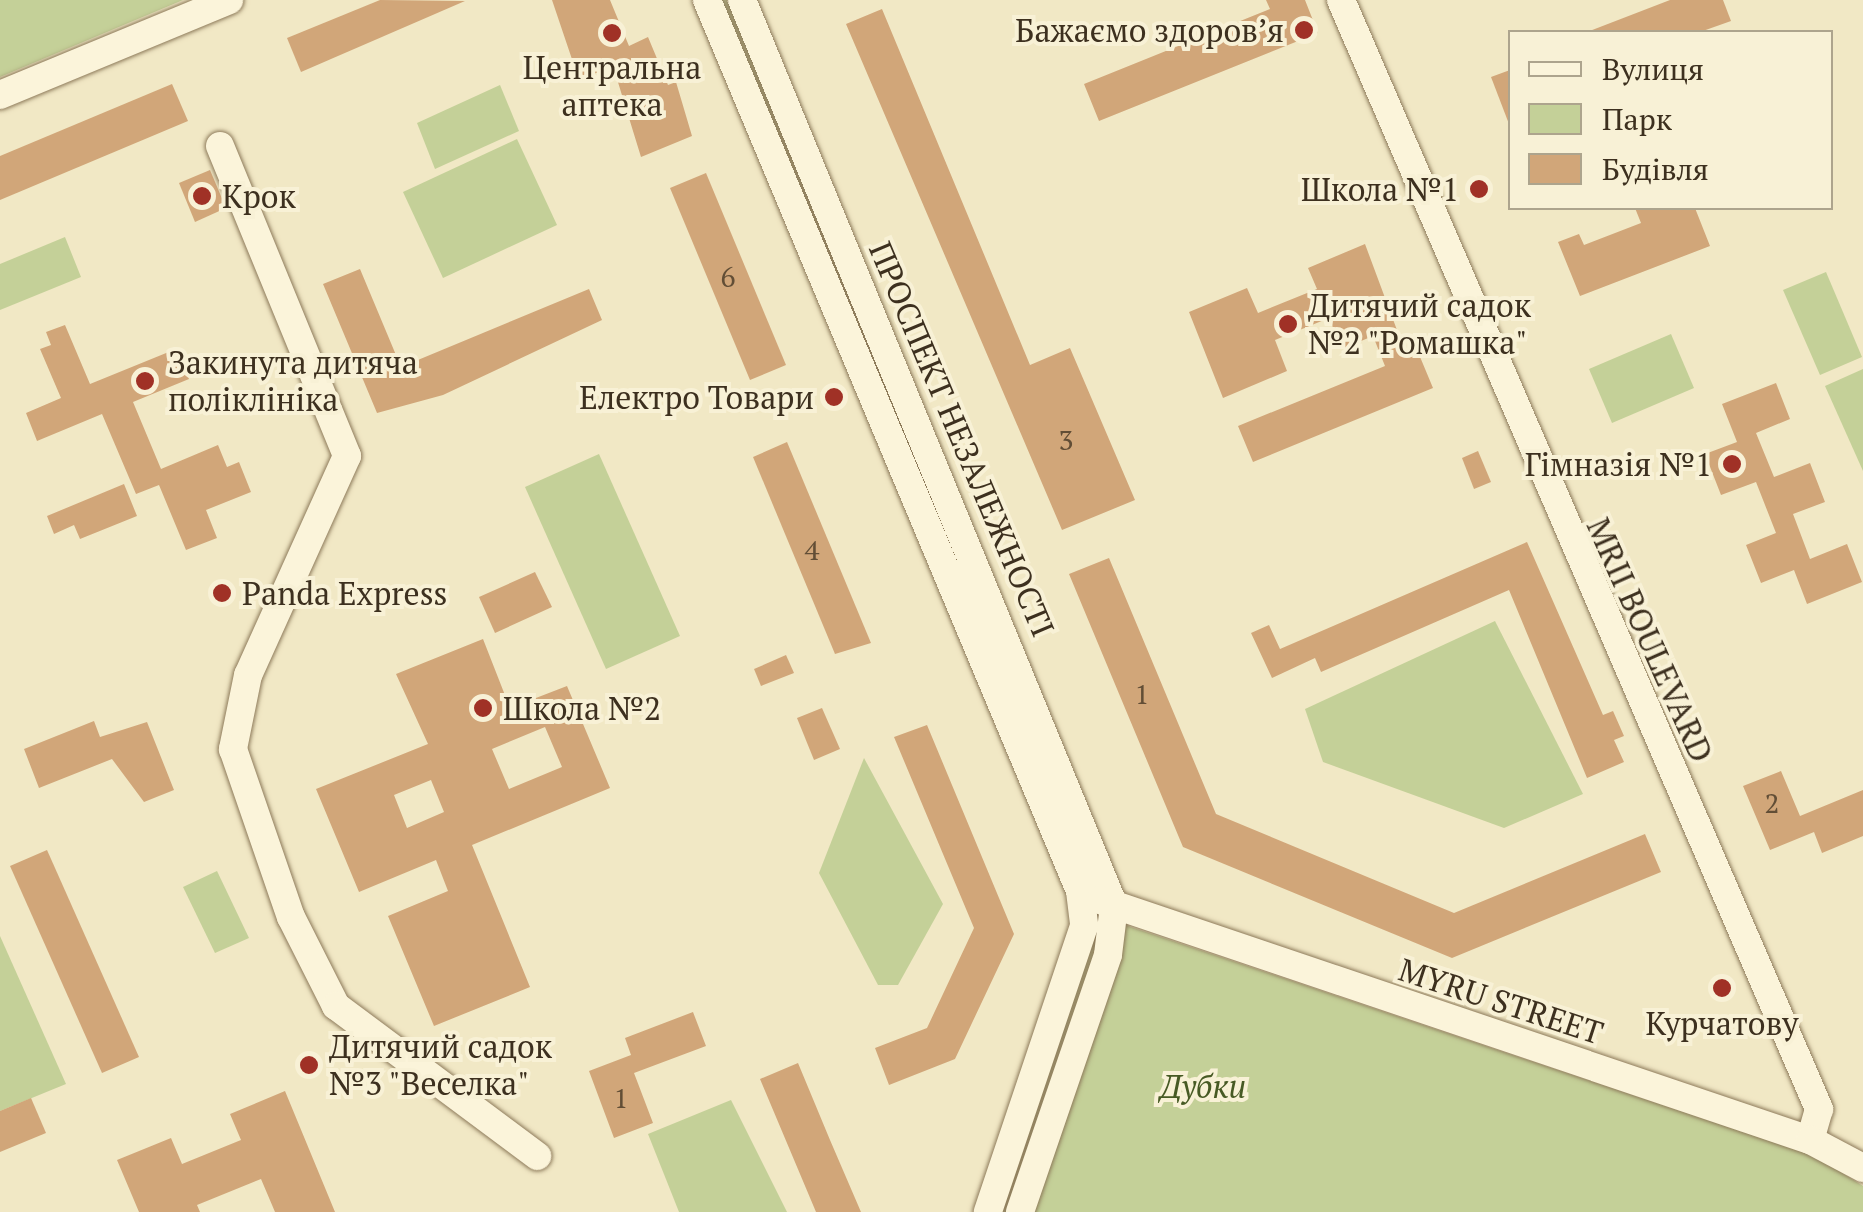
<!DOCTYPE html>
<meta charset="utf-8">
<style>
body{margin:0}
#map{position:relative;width:1863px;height:1212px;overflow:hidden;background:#f1e8c5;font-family:"PT Serif",serif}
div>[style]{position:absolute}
.green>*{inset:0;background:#c4d098}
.building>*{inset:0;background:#d1a679}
.roads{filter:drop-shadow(0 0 2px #8d7a5a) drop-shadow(0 0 2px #8d7a5a)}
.minor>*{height:28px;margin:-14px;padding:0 14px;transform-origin:14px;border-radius:14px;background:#fbf4da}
.dots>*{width:28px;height:28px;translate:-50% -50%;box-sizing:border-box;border:5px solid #f8f1d6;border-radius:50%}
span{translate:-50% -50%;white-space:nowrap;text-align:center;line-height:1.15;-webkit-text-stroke:8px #f8f1d6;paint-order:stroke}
.number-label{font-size:28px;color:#624e36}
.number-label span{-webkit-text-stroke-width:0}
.poi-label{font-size:32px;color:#3d301f}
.right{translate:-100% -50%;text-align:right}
.left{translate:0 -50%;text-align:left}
.street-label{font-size:32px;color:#3d301f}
.park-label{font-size:32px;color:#475a24;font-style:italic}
.legend{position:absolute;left:1508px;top:30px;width:325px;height:180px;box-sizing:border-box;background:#f8f1d6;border:2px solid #ada48d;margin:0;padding:12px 18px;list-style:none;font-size:30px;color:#3d301f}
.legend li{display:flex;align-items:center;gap:20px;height:50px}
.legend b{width:50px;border:2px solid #ada48d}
</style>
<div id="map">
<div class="green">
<i style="clip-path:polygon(0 0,183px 0,0 77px)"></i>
<i style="clip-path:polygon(716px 0,727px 0,1081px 846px,1072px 850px)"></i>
<i style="clip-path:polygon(500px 85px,519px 131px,435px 169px,417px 123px)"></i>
<i style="clip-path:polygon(517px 139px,557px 225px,443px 278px,403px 192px)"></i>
<i style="clip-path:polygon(65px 237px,81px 277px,0 310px,0 264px)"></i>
<i style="clip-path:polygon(1826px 272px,1862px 357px,1820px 375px,1783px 290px)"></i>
<i style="clip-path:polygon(1671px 334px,1694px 388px,1612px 423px,1589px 369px)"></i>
<i style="clip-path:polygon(1863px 369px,1863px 471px,1825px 386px)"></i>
<i style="clip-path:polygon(599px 454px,680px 636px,606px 669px,525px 487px)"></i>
<i style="clip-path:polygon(1495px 621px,1583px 794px,1504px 828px,1323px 762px,1305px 709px)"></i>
<i style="clip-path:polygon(864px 758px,943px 904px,898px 985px,878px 985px,819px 873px)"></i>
<i style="clip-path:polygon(217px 871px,249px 938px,215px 953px,183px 887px)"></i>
<i style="clip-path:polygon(1122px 924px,1817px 1157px,1863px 1186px,1863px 1212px,1024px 1212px)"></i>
<i style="clip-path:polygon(1095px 928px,1104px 931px,1010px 1212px,999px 1212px)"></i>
<i style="clip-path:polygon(0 936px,66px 1084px,0 1111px)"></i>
<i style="clip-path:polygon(731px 1100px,787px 1212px,679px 1212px,648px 1134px)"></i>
</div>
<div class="building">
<i style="clip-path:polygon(380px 0,465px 1px,301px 72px,287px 38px)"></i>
<i style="clip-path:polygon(552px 0,610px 0,629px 46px,648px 37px,668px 85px,676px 82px,692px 136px,641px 157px,613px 66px,579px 80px)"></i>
<i style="clip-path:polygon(1266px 0,1305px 0,1318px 33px,1099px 121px,1084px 84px,1270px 9px)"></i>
<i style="clip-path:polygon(1670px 0,1723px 0,1731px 21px,1700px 32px,1587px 32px)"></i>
<i style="clip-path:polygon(882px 9px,1030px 365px,1070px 348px,1135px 500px,1062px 530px,846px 24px)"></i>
<i style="clip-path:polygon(1510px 70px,1510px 124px,1509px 124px,1491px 77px)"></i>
<i style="clip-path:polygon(172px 84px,188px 121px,0 200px,0 156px)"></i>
<i style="clip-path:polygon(210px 170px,226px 208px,195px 222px,179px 183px)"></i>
<i style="clip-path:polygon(706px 173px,786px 365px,750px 380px,670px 188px)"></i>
<i style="clip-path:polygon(1635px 208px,1695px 208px,1710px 246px,1580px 296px,1558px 242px,1579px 234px,1584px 245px,1641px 223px)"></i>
<i style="clip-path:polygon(1365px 244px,1407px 357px,1418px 352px,1433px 388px,1253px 462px,1238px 426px,1385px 366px,1373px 336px,1342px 349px,1329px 318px,1275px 340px,1287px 371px,1223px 398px,1189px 312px,1247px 288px,1258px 313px,1317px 289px,1308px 268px)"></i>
<i style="clip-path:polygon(360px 269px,401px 367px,589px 289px,602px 320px,443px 395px,377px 413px,323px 284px)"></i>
<i style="clip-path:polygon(65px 325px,90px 384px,176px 349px,189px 379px,133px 402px,161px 469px,218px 445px,227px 467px,239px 462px,251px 492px,206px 510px,217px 538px,186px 550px,159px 485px,136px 494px,102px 414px,37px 441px,26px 413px,61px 398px,40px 349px,51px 345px,46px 332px)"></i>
<i style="clip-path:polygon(1776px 383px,1790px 419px,1756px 433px,1774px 477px,1810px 463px,1825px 502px,1793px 514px,1810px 559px,1847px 544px,1862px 582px,1807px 604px,1794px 570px,1761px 583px,1746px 545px,1776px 533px,1756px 482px,1721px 495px,1705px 454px,1737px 442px,1722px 404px)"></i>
<i style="clip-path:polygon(787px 442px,871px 643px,835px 654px,753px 457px)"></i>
<i style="clip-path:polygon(1478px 451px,1491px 482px,1474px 489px,1462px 458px)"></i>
<i style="clip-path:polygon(124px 484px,137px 516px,80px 539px,74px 525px,54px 534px,47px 516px)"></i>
<i style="clip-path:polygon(1527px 542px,1603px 715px,1613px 711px,1624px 736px,1614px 740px,1624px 762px,1587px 778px,1509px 590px,1321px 672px,1315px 658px,1272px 678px,1251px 633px,1269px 625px,1280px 649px)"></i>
<i style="clip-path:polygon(1109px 558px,1216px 814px,1454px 913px,1645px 834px,1661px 872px,1452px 958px,1183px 847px,1069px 574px)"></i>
<i style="clip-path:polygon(535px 572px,552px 607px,495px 633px,479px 597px)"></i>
<i style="clip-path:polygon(evenodd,483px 639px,510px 708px,567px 686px,610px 788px,472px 845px,530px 987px,434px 1026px,388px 916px,448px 891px,436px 860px,359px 892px,316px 789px,428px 744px,396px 674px,483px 639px,545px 727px,562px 767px,509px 789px,492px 749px,545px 727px,483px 639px,431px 780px,444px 812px,407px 828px,394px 795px,431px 780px)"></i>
<i style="clip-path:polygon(786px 655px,794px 673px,761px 686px,754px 669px)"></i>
<i style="clip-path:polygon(822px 708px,840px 749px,814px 760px,797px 718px)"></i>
<i style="clip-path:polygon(94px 721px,100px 737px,147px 722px,174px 790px,144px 802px,112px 759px,39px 788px,24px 749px)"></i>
<i style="clip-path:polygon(927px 725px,1014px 934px,955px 1059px,889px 1085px,875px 1048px,927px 1028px,974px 928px,894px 737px)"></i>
<i style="clip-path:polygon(1781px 771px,1800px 816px,1863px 790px,1863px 836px,1822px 853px,1814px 832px,1770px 850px,1743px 786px)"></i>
<i style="clip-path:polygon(47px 850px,139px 1057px,102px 1073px,10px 866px)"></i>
<i style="clip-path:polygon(693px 1012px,706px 1046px,634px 1073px,653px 1123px,614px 1138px,589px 1071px,631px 1055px,625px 1038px)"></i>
<i style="clip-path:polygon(798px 1063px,830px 1140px,861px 1212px,816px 1212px,760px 1079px)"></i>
<i style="clip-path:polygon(285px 1091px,335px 1212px,275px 1212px,261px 1179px,197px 1205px,200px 1212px,139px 1212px,117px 1160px,171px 1138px,182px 1164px,241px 1140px,230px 1114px)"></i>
<i style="clip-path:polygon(31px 1098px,46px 1133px,0 1152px,0 1111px)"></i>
</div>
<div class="roads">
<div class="minor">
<i style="left:707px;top:0;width:966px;rotate:67.28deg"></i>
<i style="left:1080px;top:891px;width:35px;rotate:83deg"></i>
<i style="left:1084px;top:926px;width:302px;rotate:108.6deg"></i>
<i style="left:742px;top:0;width:979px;rotate:67.68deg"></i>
<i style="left:1114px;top:906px;width:49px;rotate:97deg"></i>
<i style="left:1108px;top:955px;width:272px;rotate:108.9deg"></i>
<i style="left:1341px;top:0;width:1208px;rotate:66.68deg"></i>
<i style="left:1819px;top:1109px;width:32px;rotate:106deg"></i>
<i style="left:0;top:95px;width:248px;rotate:-22.5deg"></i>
<i style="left:220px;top:146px;width:335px;rotate:67.7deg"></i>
<i style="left:347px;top:456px;width:240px;rotate:114.3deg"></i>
<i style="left:248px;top:675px;width:76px;rotate:101.5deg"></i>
<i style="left:233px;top:749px;width:178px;rotate:71deg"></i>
<i style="left:291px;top:917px;width:100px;rotate:63.2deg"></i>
<i style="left:336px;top:1006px;width:251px;rotate:36.7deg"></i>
<i style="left:1100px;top:900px;width:749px;rotate:18.68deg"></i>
<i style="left:1810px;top:1140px;width:60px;rotate:27.8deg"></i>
</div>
</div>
<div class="dots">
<i style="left:1304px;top:30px;background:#a03126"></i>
<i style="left:612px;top:33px;background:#a03126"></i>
<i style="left:1479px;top:189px;background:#a03126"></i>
<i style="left:202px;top:196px;background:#a03126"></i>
<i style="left:1288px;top:324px;background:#a03126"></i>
<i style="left:145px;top:381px;background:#a03126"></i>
<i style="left:834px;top:397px;background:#a03126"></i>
<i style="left:1732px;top:464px;background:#a03126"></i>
<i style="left:222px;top:593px;background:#a03126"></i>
<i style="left:483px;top:708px;background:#a03126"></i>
<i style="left:1722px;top:988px;background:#a03126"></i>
<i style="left:309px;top:1065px;background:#a03126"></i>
</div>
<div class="number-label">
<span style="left:728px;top:277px">6</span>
<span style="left:1066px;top:440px">3</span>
<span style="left:812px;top:550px">4</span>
<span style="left:1142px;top:694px">1</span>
<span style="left:1772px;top:803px">2</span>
<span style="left:621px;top:1098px">1</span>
</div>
<div class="poi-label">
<span class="right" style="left:1284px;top:30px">Бажаємо здоровʼя</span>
<span style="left:612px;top:86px">Центральна<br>аптека</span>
<span class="right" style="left:1459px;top:189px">Школа №1</span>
<span class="left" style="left:222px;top:196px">Крок</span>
<span class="left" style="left:1308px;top:324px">Дитячий садок<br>№2 "Ромашка"</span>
<span class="left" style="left:168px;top:381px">Закинута дитяча<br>поліклініка</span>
<span class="right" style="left:814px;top:397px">Електро Товари</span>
<span class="right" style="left:1712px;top:464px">Гімназія №1</span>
<span class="left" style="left:242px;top:593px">Panda Express</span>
<span class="left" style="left:503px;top:708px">Школа №2</span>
<span style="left:1722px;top:1023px">Курчатову</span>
<span class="left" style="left:329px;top:1065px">Дитячий садок<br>№3 "Веселка"</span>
</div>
<div class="street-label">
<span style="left:962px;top:439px;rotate:67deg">ПРОСПЕКТ НЕЗАЛЕЖНОСТІ</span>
<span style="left:1650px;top:640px;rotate:66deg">MRII BOULEVARD</span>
<span style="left:1501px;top:1001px;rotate:18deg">MYRU STREET</span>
</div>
<div class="park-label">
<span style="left:1203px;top:1086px">Дубки</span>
</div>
<ul class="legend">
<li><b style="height:12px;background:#fbf4da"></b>Вулиця</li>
<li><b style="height:28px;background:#c4d098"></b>Парк</li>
<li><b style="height:28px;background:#d1a679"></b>Будівля</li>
</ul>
</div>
